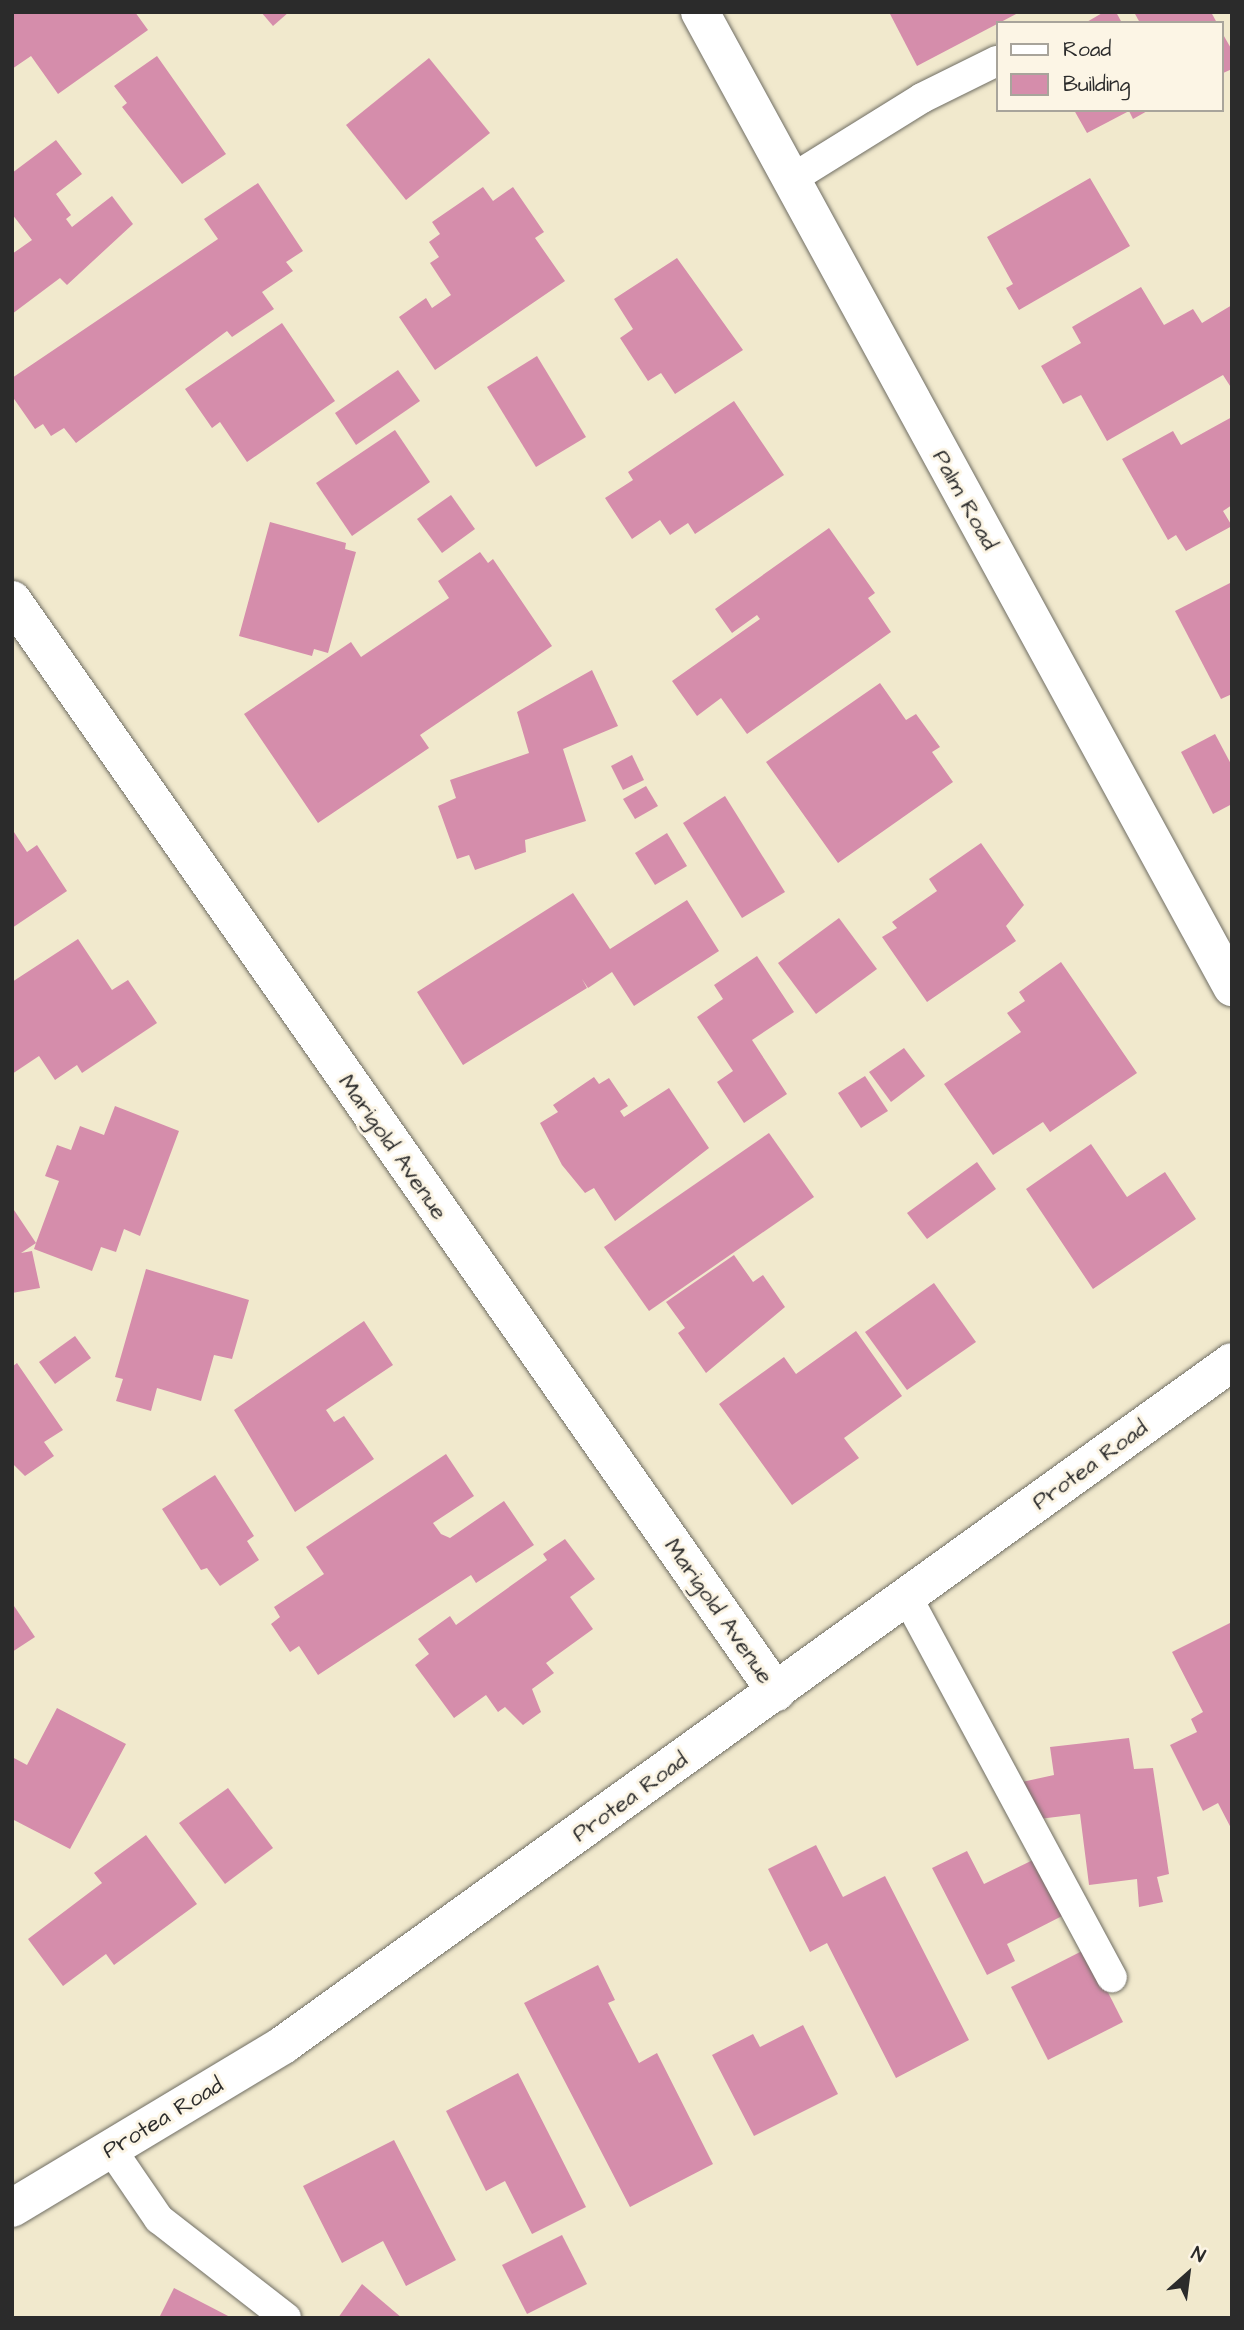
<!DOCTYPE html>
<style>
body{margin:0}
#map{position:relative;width:1244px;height:2330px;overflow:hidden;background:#f1e9cd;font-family:"Architects Daughter",sans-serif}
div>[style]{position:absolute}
.building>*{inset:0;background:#d58dab}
.roads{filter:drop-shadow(0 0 2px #706e64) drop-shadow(0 0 2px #706e64)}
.service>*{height:30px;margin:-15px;padding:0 15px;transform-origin:15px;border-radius:15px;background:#fff}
.minor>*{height:38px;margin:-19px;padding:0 19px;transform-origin:19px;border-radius:19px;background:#fff}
span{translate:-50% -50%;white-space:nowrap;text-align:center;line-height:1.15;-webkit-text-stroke:6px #fcf5e5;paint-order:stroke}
.street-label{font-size:23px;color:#2b2b2b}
.frame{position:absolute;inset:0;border:14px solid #2b2b2b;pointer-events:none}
.legend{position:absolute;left:996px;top:21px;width:228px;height:91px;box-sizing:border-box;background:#fcf5e5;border:2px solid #a8a49b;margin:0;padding:9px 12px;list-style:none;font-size:21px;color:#2b2b2b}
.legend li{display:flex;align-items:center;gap:14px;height:35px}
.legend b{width:35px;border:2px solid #a8a49b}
.north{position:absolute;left:1153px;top:2239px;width:70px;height:70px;-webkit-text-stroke:5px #fcf5e5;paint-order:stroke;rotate:28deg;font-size:19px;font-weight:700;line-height:28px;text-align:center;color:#2b2b2b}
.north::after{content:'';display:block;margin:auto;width:24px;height:32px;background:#2b2b2b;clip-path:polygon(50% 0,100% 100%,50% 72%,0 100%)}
</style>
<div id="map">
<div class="building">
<i style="clip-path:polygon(12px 12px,135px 12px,148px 30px,58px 94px,31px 56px,12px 69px)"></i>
<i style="clip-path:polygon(261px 12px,289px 12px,273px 26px)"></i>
<i style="clip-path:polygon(889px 12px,1020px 12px,917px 66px)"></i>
<i style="clip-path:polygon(1104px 12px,1116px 12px,1122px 23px,1085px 23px)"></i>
<i style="clip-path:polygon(1134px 12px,1211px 12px,1217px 23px,1140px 23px)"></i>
<i style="clip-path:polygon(1221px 31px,1232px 50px,1232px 69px,1221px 74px)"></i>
<i style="clip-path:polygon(157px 56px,226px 154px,182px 184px,122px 107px,127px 103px,114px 86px)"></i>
<i style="clip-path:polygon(429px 58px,490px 133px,406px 200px,346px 125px)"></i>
<i style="clip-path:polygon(1074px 110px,1149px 110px,1133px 119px,1129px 111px,1087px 133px)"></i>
<i style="clip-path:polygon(56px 140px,82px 174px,56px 194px,71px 215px,66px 219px,72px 227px,112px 196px,133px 224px,67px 285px,60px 278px,12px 314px,12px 254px,32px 240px,12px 214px,12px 173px)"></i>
<i style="clip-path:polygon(1090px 178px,1130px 246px,1019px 310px,1006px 288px,1013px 284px,987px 237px)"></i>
<i style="clip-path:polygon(258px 183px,303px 251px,286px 262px,293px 271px,262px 292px,274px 309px,232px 337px,227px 331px,76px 443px,64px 428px,51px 436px,43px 424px,35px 429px,12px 396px,12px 378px,218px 239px,204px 219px)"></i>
<i style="clip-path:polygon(483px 187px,493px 201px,513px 187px,544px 232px,535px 238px,565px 281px,435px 370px,399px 317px,426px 298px,432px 308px,451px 295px,430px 263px,439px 257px,429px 242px,440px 234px,432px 222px)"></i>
<i style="clip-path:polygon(677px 258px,743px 350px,675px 394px,661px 373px,648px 381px,620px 338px,633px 329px,614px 299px)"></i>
<i style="clip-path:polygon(1141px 287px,1164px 325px,1193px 309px,1202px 323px,1232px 305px,1232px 389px,1223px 375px,1107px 441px,1081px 395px,1063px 404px,1041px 366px,1081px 343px,1072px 327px)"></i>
<i style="clip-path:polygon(282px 323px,335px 401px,247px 462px,220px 422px,212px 428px,185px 389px)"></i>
<i style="clip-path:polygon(537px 356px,586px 437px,536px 467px,487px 387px)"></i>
<i style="clip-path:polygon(398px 370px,420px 401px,356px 445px,335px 413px)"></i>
<i style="clip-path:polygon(734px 401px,784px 475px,695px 534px,688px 523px,670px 535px,660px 520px,632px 539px,605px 498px,633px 480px,628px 472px)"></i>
<i style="clip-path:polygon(1232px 417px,1232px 505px,1223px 511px,1232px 526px,1186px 551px,1176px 535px,1168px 540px,1122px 459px,1173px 431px,1181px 445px)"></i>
<i style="clip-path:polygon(395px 430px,430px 482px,352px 536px,316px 483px)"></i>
<i style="clip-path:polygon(451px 495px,475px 529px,442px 553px,417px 519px)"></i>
<i style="clip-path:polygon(270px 522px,346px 543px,345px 549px,356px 552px,328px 653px,314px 649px,312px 656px,239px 636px)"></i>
<i style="clip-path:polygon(829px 528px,875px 593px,868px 598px,891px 632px,747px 734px,721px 698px,697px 716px,672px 681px,760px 619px,757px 615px,732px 633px,715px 609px)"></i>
<i style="clip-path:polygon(480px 552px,488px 563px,493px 559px,552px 646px,420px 735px,429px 748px,318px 823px,244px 714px,351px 642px,361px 657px,449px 598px,438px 581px)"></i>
<i style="clip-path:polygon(1232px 582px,1232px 694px,1221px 699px,1175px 611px)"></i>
<i style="clip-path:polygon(592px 670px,618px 726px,563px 749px,586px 821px,525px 840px,526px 852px,475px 870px,469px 855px,457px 859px,438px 806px,456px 798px,450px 780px,529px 753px,517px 712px)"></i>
<i style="clip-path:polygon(880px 683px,906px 720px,916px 714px,940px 747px,932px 752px,953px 782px,838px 863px,766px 762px)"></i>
<i style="clip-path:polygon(1215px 734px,1232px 766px,1232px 804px,1213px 814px,1181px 752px)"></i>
<i style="clip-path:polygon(632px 755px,644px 780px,623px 790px,611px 766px)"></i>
<i style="clip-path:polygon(646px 786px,658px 806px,635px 819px,623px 799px)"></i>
<i style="clip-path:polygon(725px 796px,785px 892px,742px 918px,683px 823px)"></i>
<i style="clip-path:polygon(12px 829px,27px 852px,37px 845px,67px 891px,12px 928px)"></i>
<i style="clip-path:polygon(667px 833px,687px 866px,655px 885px,635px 853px)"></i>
<i style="clip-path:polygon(981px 843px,1024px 905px,1006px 926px,1016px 941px,927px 1002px,882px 937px,897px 928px,892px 922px,937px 891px,929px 879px)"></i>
<i style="clip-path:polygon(573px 893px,610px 949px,687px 900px,719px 951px,634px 1006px,612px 972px,588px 988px,582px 979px,587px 988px,463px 1065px,417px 992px)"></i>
<i style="clip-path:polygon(839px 918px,877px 969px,816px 1014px,778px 963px)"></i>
<i style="clip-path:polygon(78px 939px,112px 990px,128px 980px,157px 1023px,82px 1073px,77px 1065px,55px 1080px,39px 1056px,12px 1074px,12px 982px)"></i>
<i style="clip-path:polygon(757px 956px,794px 1012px,752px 1040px,787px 1094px,744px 1123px,717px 1082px,733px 1071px,697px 1017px,723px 999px,714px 985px)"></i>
<i style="clip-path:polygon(1061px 962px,1137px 1073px,1050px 1132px,1043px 1122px,993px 1155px,944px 1084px,1021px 1032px,1007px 1013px,1025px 1001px,1019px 992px)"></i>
<i style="clip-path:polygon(904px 1048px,925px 1076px,891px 1102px,869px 1072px)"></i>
<i style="clip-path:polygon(865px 1076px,888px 1111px,861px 1128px,838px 1093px)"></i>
<i style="clip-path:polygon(594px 1077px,599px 1084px,609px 1078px,628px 1106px,620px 1111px,624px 1117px,669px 1088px,709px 1148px,615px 1221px,594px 1188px,585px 1193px,562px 1165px,540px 1123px,558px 1112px,553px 1105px)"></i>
<i style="clip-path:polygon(115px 1106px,179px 1131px,140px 1236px,124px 1229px,116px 1252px,101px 1247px,92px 1271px,34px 1249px,36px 1243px,21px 1253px,32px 1251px,40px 1288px,12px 1293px,12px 1207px,36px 1243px,59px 1181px,45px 1176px,57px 1145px,71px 1150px,80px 1126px,104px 1135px)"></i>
<i style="clip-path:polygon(769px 1133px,814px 1197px,649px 1311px,604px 1247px)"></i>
<i style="clip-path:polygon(1091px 1144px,1127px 1197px,1165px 1172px,1196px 1219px,1093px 1289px,1026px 1189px)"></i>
<i style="clip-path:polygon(977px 1162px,996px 1189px,927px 1239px,907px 1213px)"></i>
<i style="clip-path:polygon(734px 1255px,753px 1282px,763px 1275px,785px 1307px,706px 1373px,678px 1333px,685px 1328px,666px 1302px)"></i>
<i style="clip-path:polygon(146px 1269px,249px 1300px,232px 1359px,214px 1355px,201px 1401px,157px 1388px,151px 1411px,116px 1401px,123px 1379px,115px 1377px)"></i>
<i style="clip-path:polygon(934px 1283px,976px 1342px,907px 1390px,865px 1332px)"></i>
<i style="clip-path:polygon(364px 1321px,393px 1365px,326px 1410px,334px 1422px,344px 1416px,374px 1459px,295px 1512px,234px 1410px)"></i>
<i style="clip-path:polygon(856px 1331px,902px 1396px,844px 1438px,859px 1458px,792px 1505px,719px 1404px,784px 1357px,796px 1374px)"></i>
<i style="clip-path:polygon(75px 1336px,91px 1358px,55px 1384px,39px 1362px)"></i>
<i style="clip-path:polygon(17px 1363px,63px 1430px,44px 1442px,54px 1456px,25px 1476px,12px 1463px,12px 1367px)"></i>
<i style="clip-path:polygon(446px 1454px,474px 1496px,433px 1523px,441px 1534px,450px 1538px,504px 1501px,534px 1545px,476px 1583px,471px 1575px,318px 1675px,299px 1646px,290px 1652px,271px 1624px,280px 1617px,274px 1607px,324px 1574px,306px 1547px)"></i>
<i style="clip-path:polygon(215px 1475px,254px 1536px,247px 1541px,259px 1560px,220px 1586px,207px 1568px,201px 1570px,162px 1509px)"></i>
<i style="clip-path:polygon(565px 1539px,595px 1579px,570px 1597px,593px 1629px,546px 1663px,554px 1673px,532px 1689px,541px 1712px,523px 1725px,505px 1707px,498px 1712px,486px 1695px,454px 1718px,415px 1665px,429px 1654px,418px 1639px,450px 1616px,456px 1625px,547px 1560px,543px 1554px)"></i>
<i style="clip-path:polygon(12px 1603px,35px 1637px,12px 1652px)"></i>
<i style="clip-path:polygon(1232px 1622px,1232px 1830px,1218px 1803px,1203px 1811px,1170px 1745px,1197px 1732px,1191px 1719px,1203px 1712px,1172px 1652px)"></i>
<i style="clip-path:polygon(57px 1708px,126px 1744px,70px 1849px,12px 1819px,12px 1757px,27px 1765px)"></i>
<i style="clip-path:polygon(1129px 1738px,1134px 1769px,1153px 1768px,1169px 1874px,1157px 1877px,1163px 1902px,1139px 1907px,1137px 1879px,1089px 1885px,1080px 1814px,1039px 1819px,1022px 1782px,1054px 1775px,1050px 1747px)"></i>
<i style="clip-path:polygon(228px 1788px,273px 1848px,225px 1884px,179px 1823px)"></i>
<i style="clip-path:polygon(146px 1835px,197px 1904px,114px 1965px,106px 1954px,63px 1986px,28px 1939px,102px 1883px,94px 1873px)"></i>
<i style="clip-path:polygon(816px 1845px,843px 1897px,885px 1876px,969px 2040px,896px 2078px,827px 1943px,810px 1952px,768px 1869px)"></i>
<i style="clip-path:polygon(967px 1851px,984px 1884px,1037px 1858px,1066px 1914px,1007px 1944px,1015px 1961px,987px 1975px,932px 1868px)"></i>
<i style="clip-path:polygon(1086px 1949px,1123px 2022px,1048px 2060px,1011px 1987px)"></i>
<i style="clip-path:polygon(598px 1965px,615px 2000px,608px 2003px,639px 2063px,657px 2053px,713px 2164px,630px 2207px,524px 2003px)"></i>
<i style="clip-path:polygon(803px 2025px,838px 2094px,754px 2136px,712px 2055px,753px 2034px,760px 2047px)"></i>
<i style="clip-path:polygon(518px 2073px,586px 2207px,532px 2234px,505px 2181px,486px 2191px,446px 2111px)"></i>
<i style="clip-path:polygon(394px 2140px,456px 2260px,406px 2286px,383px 2241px,342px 2263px,303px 2186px)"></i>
<i style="clip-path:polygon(562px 2235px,587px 2284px,527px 2314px,502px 2265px)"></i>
<i style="clip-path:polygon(362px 2284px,402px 2318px,338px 2318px)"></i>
<i style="clip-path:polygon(174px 2288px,232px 2318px,159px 2318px)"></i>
</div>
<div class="roads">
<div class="service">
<i style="left:790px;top:180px;width:155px;rotate:-31.8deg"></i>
<i style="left:922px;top:98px;width:84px;rotate:-26.3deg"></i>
<i style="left:907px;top:1597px;width:432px;rotate:61.7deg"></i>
<i style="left:111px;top:2149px;width:85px;rotate:55.6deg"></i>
<i style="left:159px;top:2219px;width:161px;rotate:37.9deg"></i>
</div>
<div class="minor">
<i style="left:700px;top:12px;width:1111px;rotate:61.38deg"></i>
<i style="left:12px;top:600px;width:1333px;rotate:55.02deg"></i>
<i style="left:12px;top:2208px;width:316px;rotate:-31deg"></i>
<i style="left:283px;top:2045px;width:1169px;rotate:-35.74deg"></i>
</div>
</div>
<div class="street-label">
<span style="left:965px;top:500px;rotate:61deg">Palm Road</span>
<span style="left:393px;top:1147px;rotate:55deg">Marigold Avenue</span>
<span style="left:1090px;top:1465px;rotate:-36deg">Protea Road</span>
<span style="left:719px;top:1611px;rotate:55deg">Marigold Avenue</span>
<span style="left:630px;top:1797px;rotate:-36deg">Protea Road</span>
<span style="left:163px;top:2118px;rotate:-31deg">Protea Road</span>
</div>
<div class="frame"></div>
<ul class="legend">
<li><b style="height:9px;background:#fff"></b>Road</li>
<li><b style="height:19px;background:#d58dab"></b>Building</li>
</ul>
<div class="north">N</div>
</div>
